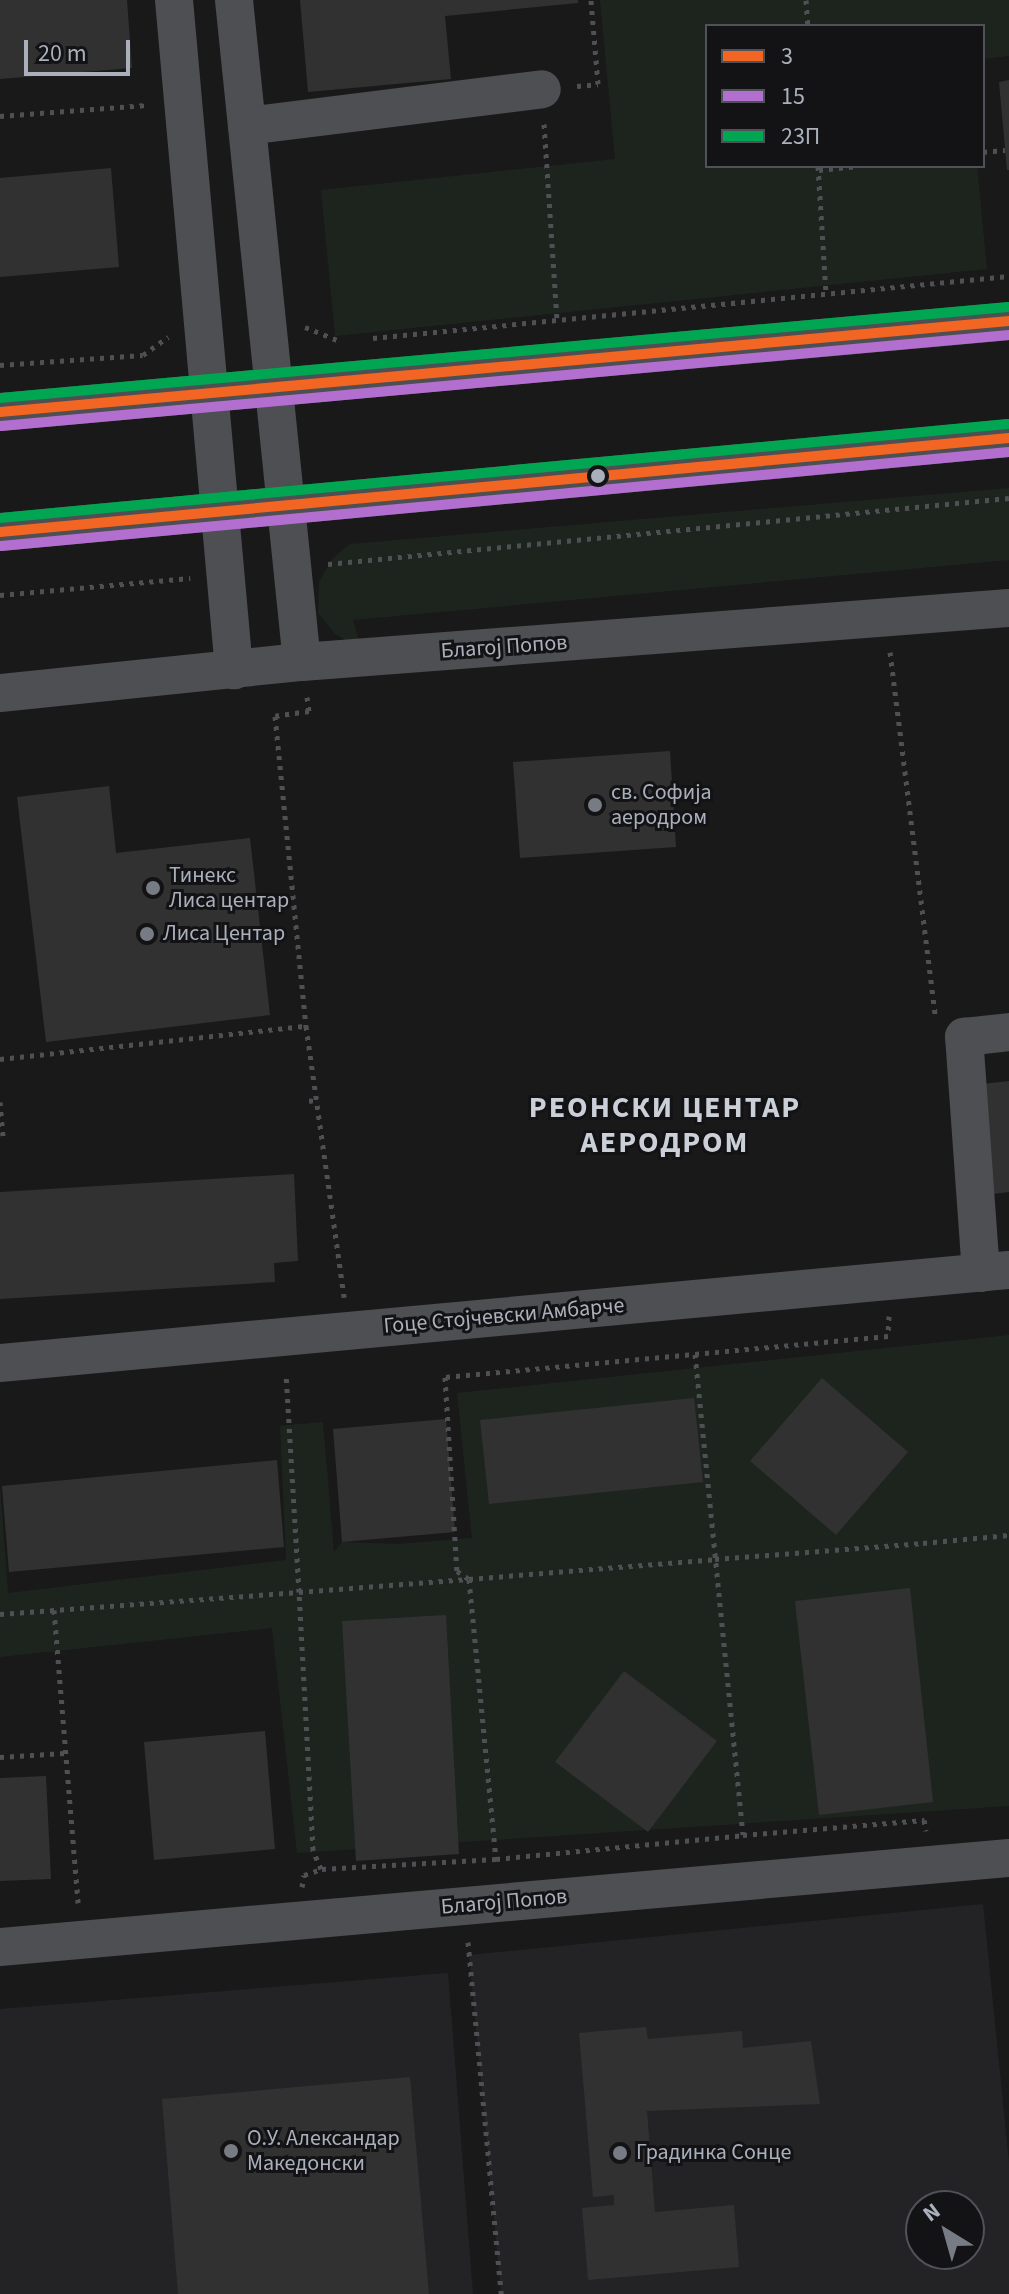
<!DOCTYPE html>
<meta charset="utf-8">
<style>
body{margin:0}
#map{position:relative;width:1009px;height:2294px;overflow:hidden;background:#19191a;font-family:"Source Sans 3",sans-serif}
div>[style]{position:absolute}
.built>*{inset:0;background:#232326}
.green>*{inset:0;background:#1d241e}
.building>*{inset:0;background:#313132}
.path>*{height:5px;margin-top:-2.5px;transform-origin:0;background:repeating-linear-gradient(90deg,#4f5054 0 4px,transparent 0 10px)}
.minor>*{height:38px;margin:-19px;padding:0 19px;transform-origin:19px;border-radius:19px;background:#4d4f53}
.bus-1>*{height:10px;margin:-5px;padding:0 5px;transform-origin:5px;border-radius:5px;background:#f26522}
.bus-2>*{height:10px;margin:-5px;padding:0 5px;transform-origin:5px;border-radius:5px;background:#b36fd0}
.bus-3>*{height:10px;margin:-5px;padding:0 5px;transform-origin:5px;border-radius:5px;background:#00a651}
.dots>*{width:22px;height:22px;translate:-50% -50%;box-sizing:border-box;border:4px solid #131316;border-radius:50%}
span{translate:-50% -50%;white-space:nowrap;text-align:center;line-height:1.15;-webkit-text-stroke:6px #131316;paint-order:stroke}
.street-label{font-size:22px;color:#aab0bb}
.poi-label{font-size:22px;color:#aab0bb}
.left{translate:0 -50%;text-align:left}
.district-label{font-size:30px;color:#cbcfd7;font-weight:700;letter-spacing:2px}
.legend{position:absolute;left:705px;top:24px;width:280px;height:144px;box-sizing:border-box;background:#131316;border:2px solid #4f5258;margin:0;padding:10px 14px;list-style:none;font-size:24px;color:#aab0bb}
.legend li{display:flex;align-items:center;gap:16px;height:40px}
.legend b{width:40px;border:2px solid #4f5258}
.north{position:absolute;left:905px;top:2190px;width:80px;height:80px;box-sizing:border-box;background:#131316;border:2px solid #4f5258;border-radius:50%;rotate:323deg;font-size:22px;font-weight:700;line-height:32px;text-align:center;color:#aab0bb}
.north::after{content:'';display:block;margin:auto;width:28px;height:36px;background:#777b83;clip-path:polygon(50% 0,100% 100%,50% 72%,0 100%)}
.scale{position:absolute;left:24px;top:40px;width:106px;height:36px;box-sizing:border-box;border:4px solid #aab0bb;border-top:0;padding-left:10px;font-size:24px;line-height:28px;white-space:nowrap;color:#aab0bb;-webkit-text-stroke:6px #131316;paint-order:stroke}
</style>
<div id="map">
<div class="built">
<i style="clip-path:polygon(evenodd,983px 1904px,1009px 2162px,1009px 2294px,501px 2294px,469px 1955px,983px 1904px,921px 2206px,969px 2206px,969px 2254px,921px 2254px,921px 2206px)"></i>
<i style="clip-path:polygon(448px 1973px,473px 2294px,0 2294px,0 2009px)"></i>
</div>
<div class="green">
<i style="clip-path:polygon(600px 0,1009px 0,1009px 56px,983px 59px,983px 26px,707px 26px,707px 166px,977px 166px,987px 269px,335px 336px,321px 190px,615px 159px)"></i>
<i style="clip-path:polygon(1009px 488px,1009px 560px,353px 620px,361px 648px,335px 634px,318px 613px,319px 582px,332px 559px,350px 544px)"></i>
<i style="clip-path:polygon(1009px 1335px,1009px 1806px,297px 1853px,272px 1628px,0 1657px,0 1483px,8px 1593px,286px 1560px,280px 1426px,289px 1425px,323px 1422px,334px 1552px,342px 1542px,398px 1544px,472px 1538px,457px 1393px)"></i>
</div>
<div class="building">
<i style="clip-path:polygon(0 0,127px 0,132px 68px,0 79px)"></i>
<i style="clip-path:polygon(300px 0,578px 0,578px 3px,445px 16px,451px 79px,308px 92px)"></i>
<i style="clip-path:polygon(1009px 80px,1009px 170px,1007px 170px,999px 82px)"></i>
<i style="clip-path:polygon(111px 168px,119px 267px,0 277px,0 178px)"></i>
<i style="clip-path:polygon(670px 751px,676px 847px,520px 858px,513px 762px)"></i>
<i style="clip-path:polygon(109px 786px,116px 853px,250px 838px,270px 1015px,46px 1042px,17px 797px)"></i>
<i style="clip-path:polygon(1009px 1081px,1009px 1192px,984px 1195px,972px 1085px)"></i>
<i style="clip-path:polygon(294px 1174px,298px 1261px,274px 1263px,275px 1282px,0 1299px,0 1192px)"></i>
<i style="clip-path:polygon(822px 1378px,908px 1452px,836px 1535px,750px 1461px)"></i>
<i style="clip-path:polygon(694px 1398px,703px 1482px,489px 1504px,480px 1420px)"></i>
<i style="clip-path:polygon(446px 1419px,455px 1532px,342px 1542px,333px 1429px)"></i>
<i style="clip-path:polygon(277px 1460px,284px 1547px,9px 1572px,2px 1486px)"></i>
<i style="clip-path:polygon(910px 1588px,933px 1802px,819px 1815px,795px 1601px)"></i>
<i style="clip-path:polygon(446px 1615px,459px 1854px,356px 1861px,342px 1621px)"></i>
<i style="clip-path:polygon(624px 1671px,717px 1741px,648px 1832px,555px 1762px)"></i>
<i style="clip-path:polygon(265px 1731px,275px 1849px,154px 1860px,144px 1742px)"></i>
<i style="clip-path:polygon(46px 1776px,51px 1879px,0 1881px,0 1778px)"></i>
<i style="clip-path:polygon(646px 2027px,648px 2039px,742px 2031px,743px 2048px,811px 2041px,820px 2104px,647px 2111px,655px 2212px,734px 2205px,739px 2267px,588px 2280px,582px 2208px,614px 2205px,614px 2195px,593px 2197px,579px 2033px)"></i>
<i style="clip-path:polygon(410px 2077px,429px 2294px,178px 2294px,162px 2099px)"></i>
</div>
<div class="path">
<i style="left:806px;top:0;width:26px;rotate:86deg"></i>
<i style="left:577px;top:86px;width:21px;rotate:-5deg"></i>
<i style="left:598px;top:84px;width:84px;rotate:-94.8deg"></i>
<i style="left:0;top:116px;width:147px;rotate:-4.3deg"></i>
<i style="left:544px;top:124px;width:195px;rotate:86.2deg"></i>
<i style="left:983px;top:152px;width:22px;rotate:-5deg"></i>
<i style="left:818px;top:166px;width:126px;rotate:86.4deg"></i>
<i style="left:819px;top:170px;width:39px;rotate:-6deg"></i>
<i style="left:305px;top:327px;width:37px;rotate:22deg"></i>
<i style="left:373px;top:338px;width:639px;rotate:-5.57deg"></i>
<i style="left:0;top:365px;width:143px;rotate:-4deg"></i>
<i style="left:143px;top:355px;width:31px;rotate:-36deg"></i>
<i style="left:328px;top:564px;width:684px;rotate:-5.54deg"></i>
<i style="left:0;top:595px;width:191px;rotate:-5.1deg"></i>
<i style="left:890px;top:652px;width:366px;rotate:82.9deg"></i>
<i style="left:307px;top:697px;width:14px;rotate:82deg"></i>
<i style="left:309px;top:711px;width:34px;rotate:172deg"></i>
<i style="left:275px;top:716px;width:312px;rotate:84.3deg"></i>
<i style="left:306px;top:1026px;width:274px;rotate:82deg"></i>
<i style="left:0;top:1059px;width:308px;rotate:-6.2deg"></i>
<i style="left:309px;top:1101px;width:10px;rotate:-11deg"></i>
<i style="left:0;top:1102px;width:34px;rotate:85deg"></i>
<i style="left:889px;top:1316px;width:20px;rotate:93deg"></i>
<i style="left:888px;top:1336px;width:445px;rotate:174.7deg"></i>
<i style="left:445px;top:1377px;width:194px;rotate:86.5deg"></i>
<i style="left:457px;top:1571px;width:14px;rotate:34deg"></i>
<i style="left:469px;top:1579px;width:281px;rotate:84.5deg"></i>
<i style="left:496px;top:1859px;width:175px;rotate:176.7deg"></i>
<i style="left:321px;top:1869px;width:21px;rotate:-113deg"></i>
<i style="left:313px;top:1850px;width:258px;rotate:-93.1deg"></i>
<i style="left:299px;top:1592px;width:170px;rotate:-4.4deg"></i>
<i style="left:469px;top:1579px;width:247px;rotate:-4.6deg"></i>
<i style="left:715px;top:1559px;width:209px;rotate:-4.4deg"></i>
<i style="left:923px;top:1543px;width:86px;rotate:-5.3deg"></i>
<i style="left:695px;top:1354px;width:483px;rotate:84.3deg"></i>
<i style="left:743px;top:1835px;width:182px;rotate:-4.7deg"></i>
<i style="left:924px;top:1820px;width:11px;rotate:80deg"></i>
<i style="left:54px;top:1610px;width:294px;rotate:85.3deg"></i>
<i style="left:0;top:1614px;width:300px;rotate:-4.2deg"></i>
<i style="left:299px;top:1592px;width:218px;rotate:-93.4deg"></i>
<i style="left:0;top:1757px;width:65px;rotate:-3.5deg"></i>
<i style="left:496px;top:1859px;width:248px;rotate:-5.5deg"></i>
<i style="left:302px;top:1887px;width:12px;rotate:-81deg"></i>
<i style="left:304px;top:1875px;width:18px;rotate:-19deg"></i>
<i style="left:468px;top:1942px;width:354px;rotate:84.6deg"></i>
</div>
<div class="minor">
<i style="left:174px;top:0;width:673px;rotate:84.88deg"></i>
<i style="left:234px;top:0;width:665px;rotate:84.14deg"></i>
<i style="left:247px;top:126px;width:297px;rotate:-7.1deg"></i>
<i style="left:0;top:412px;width:1013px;rotate:-5.15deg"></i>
<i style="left:0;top:532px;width:1013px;rotate:-5.32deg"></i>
<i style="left:0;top:693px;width:304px;rotate:-5.9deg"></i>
<i style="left:302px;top:662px;width:709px;rotate:-4.37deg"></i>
<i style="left:981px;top:1273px;width:237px;rotate:-94.1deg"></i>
<i style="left:964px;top:1037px;width:45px;rotate:-6.3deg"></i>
<i style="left:0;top:1363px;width:1013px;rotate:-5.27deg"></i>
<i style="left:0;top:1947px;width:1013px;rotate:-5.04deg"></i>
</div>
<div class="bus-1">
<i style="left:0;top:412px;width:1013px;rotate:-5.15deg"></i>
<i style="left:0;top:532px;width:1013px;rotate:-5.32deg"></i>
</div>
<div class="bus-2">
<i style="left:1px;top:426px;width:1012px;rotate:-5.16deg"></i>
<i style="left:1px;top:546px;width:1012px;rotate:-5.33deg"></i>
</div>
<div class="bus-3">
<i style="left:0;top:398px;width:1012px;rotate:-5.16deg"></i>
<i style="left:0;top:518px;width:1012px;rotate:-5.33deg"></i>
</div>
<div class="dots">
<i style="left:598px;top:476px;background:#aab0bb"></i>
<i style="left:595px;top:805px;background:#777b83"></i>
<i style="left:153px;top:888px;background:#777b83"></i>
<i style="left:147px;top:934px;background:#777b83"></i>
<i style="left:231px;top:2151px;background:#777b83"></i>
<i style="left:620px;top:2153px;background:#777b83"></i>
</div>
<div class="street-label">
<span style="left:504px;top:647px;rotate:-4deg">Благој Попов</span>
<span style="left:504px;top:1316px;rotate:-5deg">Гоце Стојчевски Амбарче</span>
<span style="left:504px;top:1902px;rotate:-5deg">Благој Попов</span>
</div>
<div class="poi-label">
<span class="left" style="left:611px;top:805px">св. Софија<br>аеродром</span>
<span class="left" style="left:169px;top:888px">Тинекс<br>Лиса центар</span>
<span class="left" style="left:163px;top:934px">Лиса Центар</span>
<span class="left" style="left:247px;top:2151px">О.У. Александар<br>Македонски</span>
<span class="left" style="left:636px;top:2153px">Градинка Сонце</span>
</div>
<div class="district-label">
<span style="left:665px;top:1125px">РЕОНСКИ ЦЕНТАР<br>АЕРОДРОМ</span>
</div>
<ul class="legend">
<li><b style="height:10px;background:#f26522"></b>3</li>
<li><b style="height:10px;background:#b36fd0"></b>15</li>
<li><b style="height:10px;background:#00a651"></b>23П</li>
</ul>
<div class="north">N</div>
<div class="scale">20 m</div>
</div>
